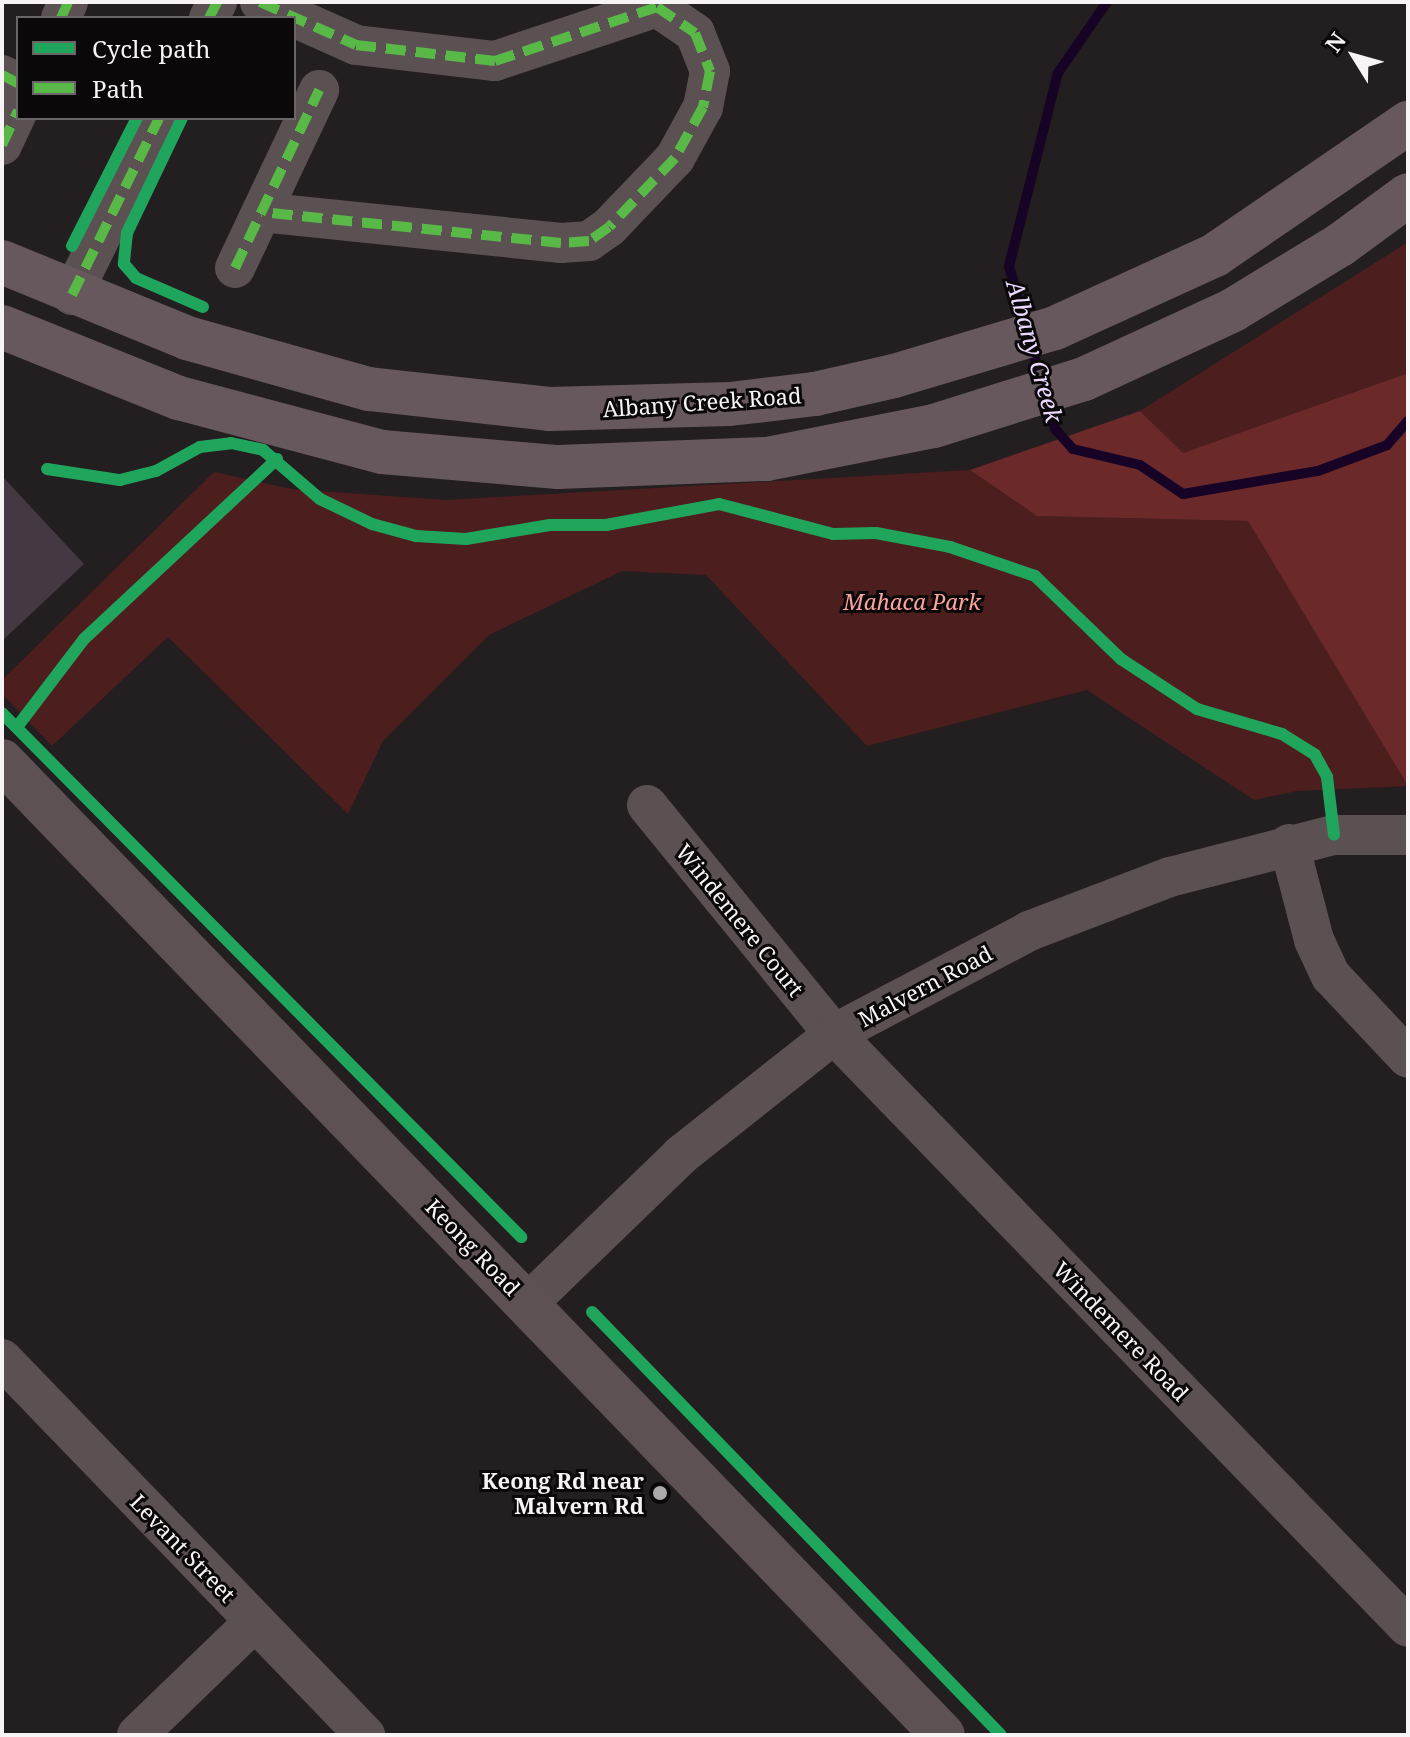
<!DOCTYPE html>
<style>
body{margin:0}
#map{position:relative;width:1410px;height:1737px;overflow:hidden;background:#231e20;font-family:"Noto Serif",serif}
div>[style]{position:absolute}
.green>*{inset:0;background:#4d1e1e}
.forest>*{inset:0;background:#6c292a}
.stream>*{height:10px;margin:-5px;padding:0 5px;transform-origin:5px;border-radius:5px;background:#170325}
.building>*{inset:0;background:#443943}
.street>*{height:40px;margin:-20px;padding:0 20px;transform-origin:20px;border-radius:20px;background:#5b5153}
.secondary>*{height:44px;margin:-22px;padding:0 22px;transform-origin:22px;border-radius:22px;background:#5e5154}
.primary>*{height:44px;margin:-22px;padding:0 22px;transform-origin:22px;border-radius:22px;background:#66585c}
.quiet>*{height:10px;margin-top:-5px;transform-origin:0;background:repeating-linear-gradient(90deg,#58b947 0 20px,transparent 0 30px)}
.cycleway>*{height:12px;margin:-6px;padding:0 6px;transform-origin:6px;border-radius:6px;background:#20a55d}
.dots>*{width:22px;height:22px;translate:-50% -50%;box-sizing:border-box;border:4px solid #0b0809;border-radius:50%}
span{translate:-50% -50%;white-space:nowrap;text-align:center;line-height:1.15;-webkit-text-stroke:6px #0b0809;paint-order:stroke}
.street-label{font-size:22px;color:#f8f3f5}
.park-label{font-size:22px;color:#ffa39f;font-style:italic}
.poi-label{font-size:22px;color:#f8f3f5;font-weight:700}
.right{translate:-100% -50%;text-align:right}
.water-label{font-size:24px;color:#ecd9ff;font-style:italic}
.frame{position:absolute;inset:0;border:4px solid #f8f3f5;pointer-events:none}
.legend{position:absolute;left:16px;top:16px;width:280px;height:104px;box-sizing:border-box;background:#0b0809;border:2px solid #6a6667;margin:0;padding:10px 14px;list-style:none;font-size:24px;color:#f8f3f5}
.legend li{display:flex;align-items:center;gap:16px;height:40px}
.legend b{width:40px;border:2px solid #6a6667}
.north{position:absolute;left:1314px;top:16px;width:80px;height:80px;-webkit-text-stroke:6px #0b0809;paint-order:stroke;rotate:307deg;font-size:22px;font-weight:700;line-height:32px;text-align:center;color:#f8f3f5}
.north::after{content:'';display:block;margin:auto;width:28px;height:36px;background:#f8f3f5;clip-path:polygon(50% 0,100% 100%,50% 72%,0 100%)}
</style>
<div id="map">
<div class="green">
<i style="clip-path:polygon(1408px 242px,1408px 373px,1183px 453px,1140px 411px)"></i>
<i style="clip-path:polygon(970px 470px,1037px 516px,1248px 521px,1408px 786px,1297px 791px,1254px 800px,1087px 690px,867px 746px,706px 575px,622px 571px,489px 635px,383px 741px,348px 814px,168px 637px,52px 746px,2px 694px,2px 680px,214px 472px,292px 489px,446px 500px)"></i>
</div>
<div class="forest">
<i style="clip-path:polygon(1408px 373px,1408px 786px,1248px 521px,1037px 516px,970px 470px,1140px 411px,1183px 453px)"></i>
</div>
<div class="stream">
<i style="left:1026px;top:325px;width:61px;rotate:-106.1deg"></i>
<i style="left:1009px;top:266px;width:199px;rotate:-75.8deg"></i>
<i style="left:1058px;top:73px;width:86px;rotate:-55.4deg"></i>
<i style="left:1031px;top:345px;width:40px;rotate:74deg"></i>
<i style="left:1047px;top:402px;width:28px;rotate:73deg"></i>
<i style="left:1055px;top:429px;width:27px;rotate:48deg"></i>
<i style="left:1073px;top:449px;width:69px;rotate:13.4deg"></i>
<i style="left:1140px;top:465px;width:52px;rotate:34deg"></i>
<i style="left:1183px;top:494px;width:137px;rotate:-9.7deg"></i>
<i style="left:1318px;top:471px;width:74px;rotate:-20.6deg"></i>
<i style="left:1387px;top:445px;width:32px;rotate:-49deg"></i>
</div>
<div class="building">
<i style="clip-path:polygon(2px 476px,84px 564px,2px 641px)"></i>
</div>
<div class="street">
<i style="left:260px;top:2px;width:105px;rotate:24.1deg"></i>
<i style="left:356px;top:45px;width:140px;rotate:6.6deg"></i>
<i style="left:495px;top:61px;width:171px;rotate:-18.4deg"></i>
<i style="left:657px;top:7px;width:46px;rotate:34.4deg"></i>
<i style="left:695px;top:33px;width:41px;rotate:68.5deg"></i>
<i style="left:710px;top:71px;width:37px;rotate:101deg"></i>
<i style="left:703px;top:107px;width:58px;rotate:118.8deg"></i>
<i style="left:675px;top:158px;width:95px;rotate:133.7deg"></i>
<i style="left:609px;top:227px;width:24px;rotate:145deg"></i>
<i style="left:589px;top:241px;width:28px;rotate:176deg"></i>
<i style="left:561px;top:243px;width:301px;rotate:-174.1deg"></i>
<i style="left:61px;top:18px;width:17px;rotate:-66deg"></i>
<i style="left:209px;top:18px;width:18px;rotate:-63deg"></i>
<i style="left:2px;top:75px;width:18px;rotate:27deg"></i>
<i style="left:2px;top:145px;width:38px;rotate:-65deg"></i>
<i style="left:235px;top:268px;width:197px;rotate:-64.7deg"></i>
<i style="left:72px;top:295px;width:197px;rotate:-63.8deg"></i>
<i style="left:647px;top:805px;width:296px;rotate:50.8deg"></i>
<i style="left:834px;top:1034px;width:825px;rotate:45.93deg"></i>
<i style="left:1289px;top:844px;width:99px;rotate:75.4deg"></i>
<i style="left:1314px;top:940px;width:40px;rotate:65deg"></i>
<i style="left:1331px;top:976px;width:112px;rotate:46.8deg"></i>
<i style="left:528px;top:1303px;width:213px;rotate:-44deg"></i>
<i style="left:681px;top:1155px;width:195px;rotate:-38.3deg"></i>
<i style="left:834px;top:1034px;width:221px;rotate:-27.8deg"></i>
<i style="left:1029px;top:931px;width:151px;rotate:-21deg"></i>
<i style="left:1170px;top:877px;width:169px;rotate:-14.4deg"></i>
<i style="left:1334px;top:835px;width:74px"></i>
<i style="left:2px;top:1359px;width:523px;rotate:46.01deg"></i>
<i style="left:137px;top:1735px;width:163px;rotate:-44deg"></i>
</div>
<div class="secondary">
<i style="left:2px;top:761px;width:1354px;rotate:45.99deg"></i>
</div>
<div class="primary">
<i style="left:2px;top:262px;width:200px;rotate:22.3deg"></i>
<i style="left:187px;top:338px;width:189px;rotate:15.7deg"></i>
<i style="left:369px;top:389px;width:181px;rotate:6.3deg"></i>
<i style="left:549px;top:409px;width:181px;rotate:-1.6deg"></i>
<i style="left:730px;top:404px;width:86px;rotate:-6.7deg"></i>
<i style="left:815px;top:394px;width:81px;rotate:-12.8deg"></i>
<i style="left:894px;top:376px;width:168px;rotate:-16.6deg"></i>
<i style="left:1055px;top:328px;width:176px;rotate:-24.5deg"></i>
<i style="left:1215px;top:255px;width:234px;rotate:-34.4deg"></i>
<i style="left:2px;top:327px;width:191px;rotate:21.9deg"></i>
<i style="left:179px;top:398px;width:210px;rotate:14.9deg"></i>
<i style="left:382px;top:452px;width:177px;rotate:4.9deg"></i>
<i style="left:558px;top:467px;width:209px;rotate:-2.2deg"></i>
<i style="left:767px;top:459px;width:170px;rotate:-11.2deg"></i>
<i style="left:934px;top:426px;width:157px;rotate:-17.4deg"></i>
<i style="left:1084px;top:379px;width:164px;rotate:-24.8deg"></i>
<i style="left:1233px;top:310px;width:125px;rotate:-31.3deg"></i>
<i style="left:1340px;top:245px;width:84px;rotate:-36.3deg"></i>
</div>
<div class="quiet">
<i style="left:260px;top:2px;width:105px;rotate:24.1deg"></i>
<i style="left:356px;top:45px;width:140px;rotate:6.6deg"></i>
<i style="left:495px;top:61px;width:171px;rotate:-18.4deg"></i>
<i style="left:657px;top:7px;width:46px;rotate:34.4deg"></i>
<i style="left:695px;top:33px;width:41px;rotate:68.5deg"></i>
<i style="left:710px;top:71px;width:37px;rotate:101deg"></i>
<i style="left:703px;top:107px;width:58px;rotate:118.8deg"></i>
<i style="left:675px;top:158px;width:95px;rotate:133.7deg"></i>
<i style="left:609px;top:227px;width:24px;rotate:145deg"></i>
<i style="left:589px;top:241px;width:28px;rotate:176deg"></i>
<i style="left:561px;top:243px;width:301px;rotate:-174.1deg"></i>
<i style="left:61px;top:18px;width:17px;rotate:-66deg"></i>
<i style="left:209px;top:18px;width:18px;rotate:-63deg"></i>
<i style="left:2px;top:75px;width:18px;rotate:27deg"></i>
<i style="left:2px;top:145px;width:38px;rotate:-65deg"></i>
<i style="left:235px;top:268px;width:197px;rotate:-64.7deg"></i>
<i style="left:72px;top:295px;width:197px;rotate:-63.8deg"></i>
</div>
<div class="cycleway">
<i style="left:182px;top:118px;width:127px;rotate:115.6deg"></i>
<i style="left:127px;top:233px;width:31px;rotate:96deg"></i>
<i style="left:124px;top:264px;width:18px;rotate:49deg"></i>
<i style="left:136px;top:278px;width:73px;rotate:23.4deg"></i>
<i style="left:72px;top:246px;width:144px;rotate:-63.1deg"></i>
<i style="left:47px;top:469px;width:74px;rotate:8.6deg"></i>
<i style="left:120px;top:480px;width:37px;rotate:-14deg"></i>
<i style="left:156px;top:471px;width:50px;rotate:-28.6deg"></i>
<i style="left:200px;top:447px;width:31px;rotate:-7deg"></i>
<i style="left:231px;top:443px;width:33px;rotate:12deg"></i>
<i style="left:263px;top:450px;width:75px;rotate:40.7deg"></i>
<i style="left:320px;top:499px;width:58px;rotate:25.7deg"></i>
<i style="left:372px;top:524px;width:46px;rotate:15.3deg"></i>
<i style="left:416px;top:536px;width:50px;rotate:3.4deg"></i>
<i style="left:466px;top:539px;width:85px;rotate:-9.5deg"></i>
<i style="left:550px;top:525px;width:56px"></i>
<i style="left:606px;top:525px;width:115px;rotate:-10.5deg"></i>
<i style="left:719px;top:504px;width:118px;rotate:14.7deg"></i>
<i style="left:833px;top:534px;width:43px;rotate:-1.3deg"></i>
<i style="left:876px;top:533px;width:75px;rotate:10.7deg"></i>
<i style="left:950px;top:547px;width:90px;rotate:18.8deg"></i>
<i style="left:1035px;top:576px;width:120px;rotate:44deg"></i>
<i style="left:1121px;top:659px;width:91px;rotate:33.3deg"></i>
<i style="left:1197px;top:709px;width:89px;rotate:16.4deg"></i>
<i style="left:1282px;top:734px;width:39px;rotate:32deg"></i>
<i style="left:1315px;top:755px;width:25px;rotate:61deg"></i>
<i style="left:1327px;top:777px;width:58px;rotate:83.1deg"></i>
<i style="left:2px;top:713px;width:738px;rotate:45.27deg"></i>
<i style="left:17px;top:727px;width:111px;rotate:-52.7deg"></i>
<i style="left:84px;top:639px;width:264px;rotate:-43deg"></i>
<i style="left:592px;top:1312px;width:588px;rotate:45.96deg"></i>
</div>
<div class="dots">
<i style="left:660px;top:1493px;background:#ada8aa"></i>
</div>
<div class="street-label">
<span style="left:702px;top:402px;rotate:-4deg">Albany Creek Road</span>
<span style="left:740px;top:920px;rotate:51deg">Windemere Court</span>
<span style="left:925px;top:986px;rotate:-28deg">Malvern Road</span>
<span style="left:473px;top:1247px;rotate:46deg">Keong Road</span>
<span style="left:1121px;top:1331px;rotate:46deg">Windemere Road</span>
<span style="left:183px;top:1548px;rotate:46deg">Levant Street</span>
</div>
<div class="park-label">
<span style="left:912px;top:602px">Mahaca Park</span>
</div>
<div class="poi-label">
<span class="right" style="left:644px;top:1493px">Keong Rd near<br>Malvern Rd</span>
</div>
<div class="water-label">
<span style="left:1035px;top:351px;rotate:74deg">Albany Creek</span>
</div>
<div class="frame"></div>
<ul class="legend">
<li><b style="height:10px;background:#20a55d"></b>Cycle path</li>
<li><b style="height:10px;background:#58b947"></b>Path</li>
</ul>
<div class="north">N</div>
</div>
